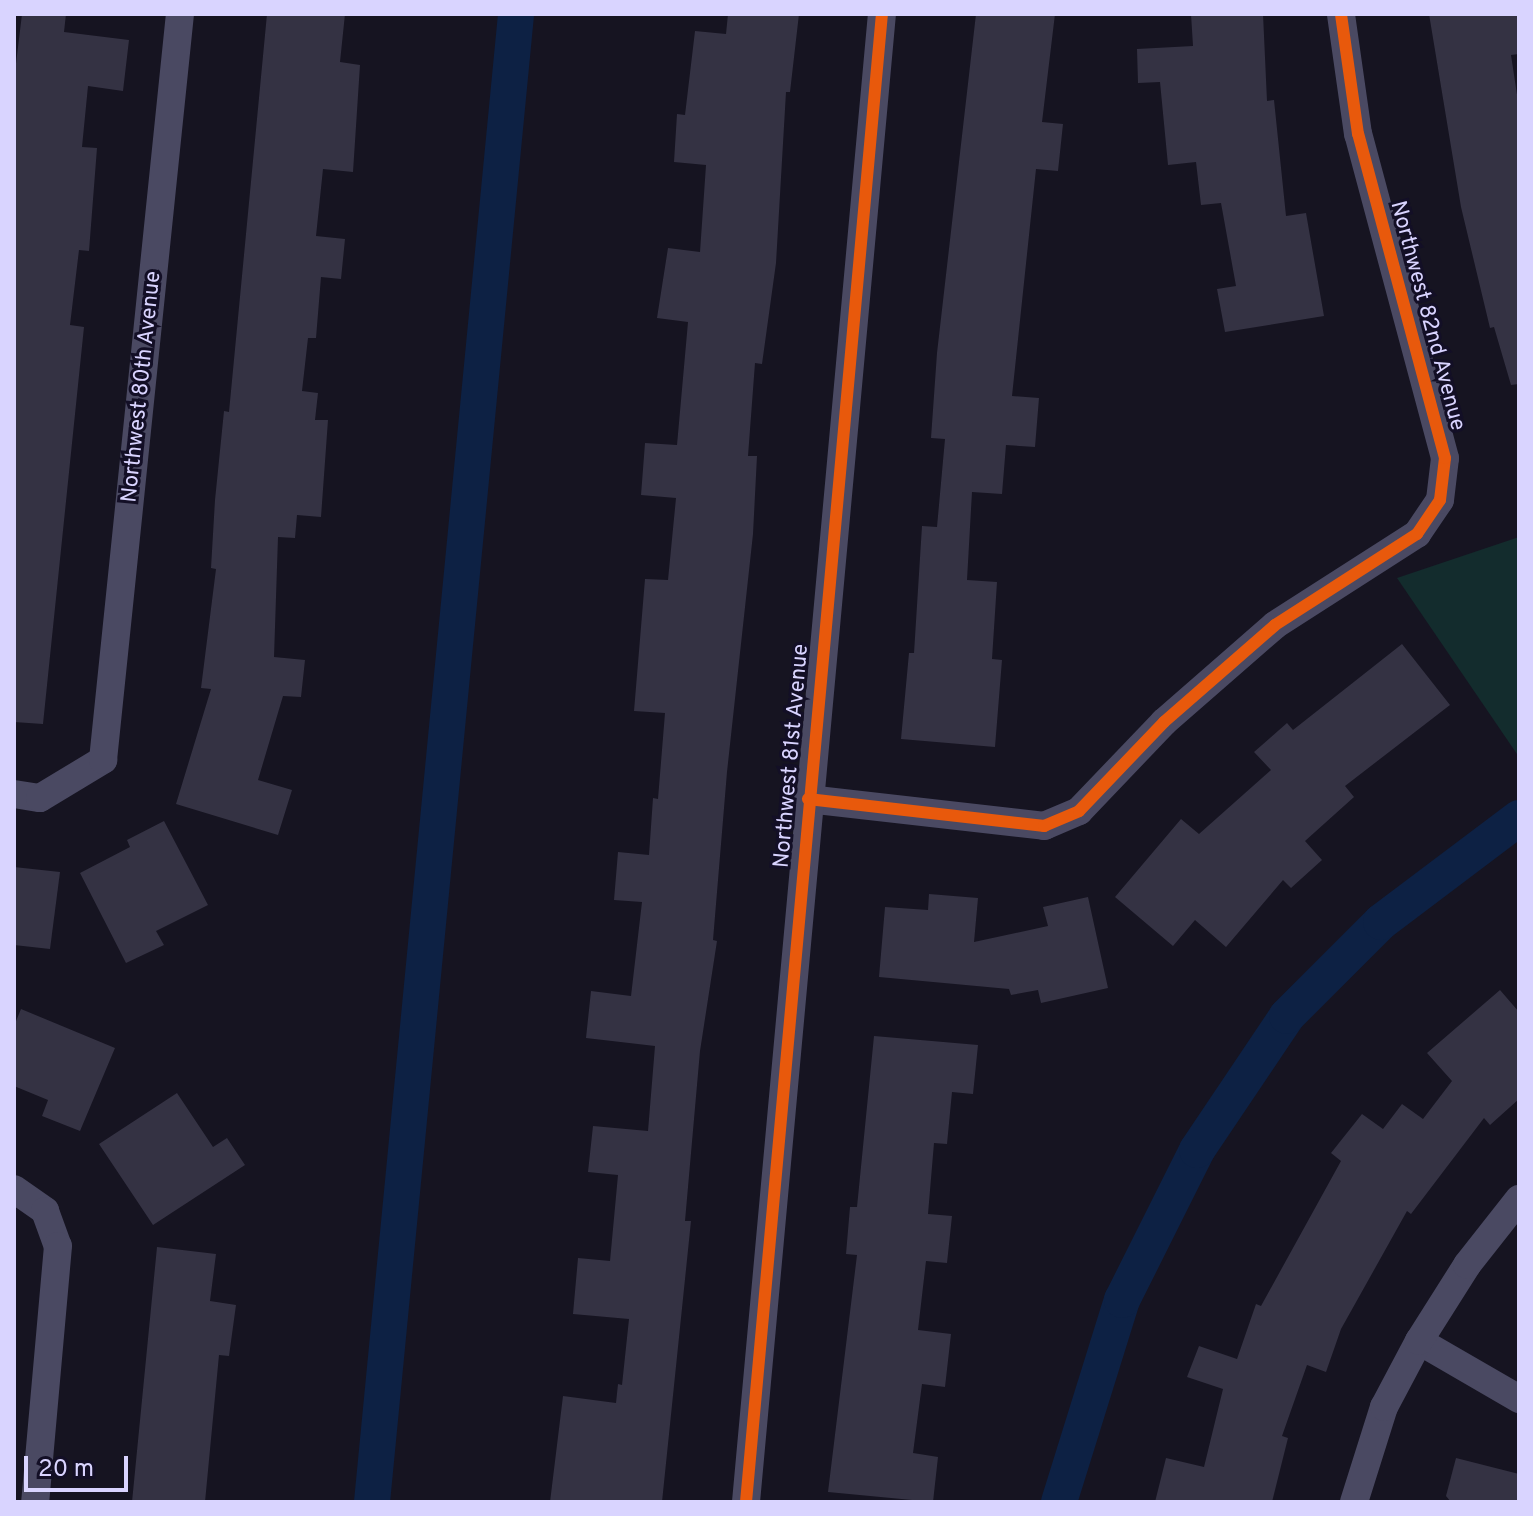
<!DOCTYPE html>
<style>
body{margin:0}
#map{position:relative;width:1533px;height:1516px;overflow:hidden;background:#161421;font-family:Overpass,sans-serif}
div>[style]{position:absolute}
.green>*{inset:0;background:#132c2d}
.canal>*{height:36px;margin:-18px;padding:0 18px;transform-origin:18px;border-radius:18px;background:#0d2144}
.building>*{inset:0;background:#343243}
.minor>*{height:28px;margin:-14px;padding:0 14px;transform-origin:14px;border-radius:14px;background:#4a4962}
.cycleway>*{height:12px;margin:-6px;padding:0 6px;transform-origin:6px;border-radius:6px;background:#e8590c}
span{translate:-50% -50%;white-space:nowrap;text-align:center;line-height:1.15;-webkit-text-stroke:6px #130f26;paint-order:stroke}
.street-label{font-size:22px;color:#d9d4ff}
.frame{position:absolute;inset:0;border:16px solid #d9d4ff;pointer-events:none}
.scale{position:absolute;left:24px;top:1456px;width:104px;height:36px;box-sizing:border-box;border:4px solid #d9d4ff;border-top:0;padding-left:10px;font-size:24px;line-height:28px;white-space:nowrap;color:#d9d4ff;-webkit-text-stroke:6px #130f26;paint-order:stroke}
</style>
<div id="map">
<div class="green">
<i style="clip-path:polygon(1519px 537px,1519px 757px,1397px 578px)"></i>
</div>
<div class="canal">
<i style="left:372px;top:1502px;width:1495px;rotate:-84.47deg"></i>
<i style="left:1059px;top:1502px;width:212px;rotate:-72.7deg"></i>
<i style="left:1122px;top:1300px;width:168px;rotate:-63.4deg"></i>
<i style="left:1197px;top:1150px;width:161px;rotate:-56.1deg"></i>
<i style="left:1287px;top:1016px;width:133px;rotate:-45deg"></i>
<i style="left:1381px;top:922px;width:173px;rotate:-37deg"></i>
</div>
<div class="building">
<i style="clip-path:polygon(22px 14px,66px 14px,64px 32px,129px 40px,123px 91px,88px 86px,82px 147px,97px 148px,89px 251px,79px 250px,70px 325px,84px 327px,43px 724px,14px 722px,14px 80px)"></i>
<i style="clip-path:polygon(267px 14px,345px 14px,340px 62px,360px 65px,353px 172px,323px 169px,316px 236px,345px 239px,341px 279px,321px 277px,316px 338px,308px 338px,302px 391px,318px 393px,315px 420px,328px 420px,321px 517px,297px 515px,295px 538px,278px 537px,274px 657px,305px 660px,301px 697px,283px 696px,258px 780px,292px 790px,278px 835px,176px 804px,211px 689px,201px 688px,216px 569px,211px 568px,215px 500px,224px 411px,229px 412px)"></i>
<i style="clip-path:polygon(728px 14px,799px 14px,790px 92px,786px 92px,776px 263px,762px 364px,755px 363px,748px 456px,757px 456px,753px 534px,727px 772px,713px 940px,717px 941px,700px 1051px,685px 1221px,691px 1221px,662px 1502px,550px 1502px,563px 1396px,616px 1403px,618px 1384px,622px 1385px,629px 1319px,573px 1314px,578px 1258px,610px 1261px,618px 1175px,588px 1172px,593px 1126px,648px 1131px,655px 1046px,586px 1038px,591px 991px,631px 996px,642px 902px,614px 900px,618px 852px,649px 855px,653px 798px,658px 799px,665px 713px,634px 711px,645px 579px,668px 580px,676px 498px,641px 495px,645px 443px,677px 445px,688px 322px,657px 318px,668px 248px,700px 252px,706px 165px,674px 162px,677px 114px,685px 115px,695px 31px,726px 34px)"></i>
<i style="clip-path:polygon(976px 14px,1055px 14px,1042px 122px,1063px 124px,1058px 171px,1036px 169px,1012px 396px,1039px 398px,1035px 447px,1006px 445px,1002px 494px,972px 492px,967px 580px,997px 582px,992px 659px,1002px 660px,995px 747px,901px 739px,909px 653px,914px 653px,922px 526px,937px 527px,945px 439px,931px 438px,937px 353px)"></i>
<i style="clip-path:polygon(1191px 14px,1263px 14px,1267px 101px,1274px 100px,1286px 216px,1306px 213px,1324px 316px,1225px 332px,1217px 289px,1236px 286px,1221px 203px,1201px 205px,1196px 162px,1168px 165px,1160px 82px,1138px 83px,1137px 49px,1193px 46px)"></i>
<i style="clip-path:polygon(1429px 14px,1519px 14px,1519px 54px,1511px 55px,1519px 108px,1519px 384px,1511px 385px,1494px 327px,1490px 328px,1461px 207px)"></i>
<i style="clip-path:polygon(1402px 644px,1450px 705px,1345px 786px,1354px 797px,1305px 841px,1322px 860px,1291px 888px,1283px 880px,1226px 947px,1195px 920px,1173px 946px,1115px 897px,1181px 819px,1199px 834px,1271px 770px,1254px 752px,1287px 723px,1293px 730px)"></i>
<i style="clip-path:polygon(164px 821px,208px 905px,156px 931px,164px 945px,126px 963px,80px 873px,130px 847px,127px 840px)"></i>
<i style="clip-path:polygon(14px 867px,60px 872px,50px 949px,14px 945px)"></i>
<i style="clip-path:polygon(929px 894px,978px 898px,974px 942px,1048px 926px,1043px 907px,1088px 897px,1108px 988px,1041px 1003px,1038px 990px,1011px 995px,1009px 989px,879px 977px,885px 907px,928px 910px)"></i>
<i style="clip-path:polygon(1500px 990px,1519px 1012px,1519px 1099px,1490px 1125px,1484px 1118px,1411px 1214px,1407px 1211px,1341px 1329px,1326px 1372px,1307px 1365px,1282px 1436px,1288px 1438px,1272px 1502px,1155px 1502px,1166px 1458px,1204px 1467px,1223px 1389px,1187px 1377px,1199px 1346px,1237px 1359px,1256px 1304px,1261px 1306px,1341px 1161px,1331px 1153px,1362px 1114px,1383px 1129px,1402px 1104px,1423px 1119px,1452px 1081px,1427px 1053px)"></i>
<i style="clip-path:polygon(21px 1009px,115px 1048px,80px 1131px,42px 1116px,48px 1100px,14px 1086px,14px 1026px)"></i>
<i style="clip-path:polygon(874px 1036px,978px 1045px,973px 1094px,952px 1092px,947px 1144px,934px 1143px,928px 1214px,952px 1216px,947px 1263px,926px 1261px,918px 1330px,951px 1334px,945px 1387px,922px 1384px,913px 1453px,938px 1457px,933px 1502px,828px 1492px,857px 1255px,846px 1254px,850px 1207px,857px 1207px)"></i>
<i style="clip-path:polygon(177px 1093px,213px 1147px,227px 1138px,245px 1165px,153px 1225px,99px 1144px)"></i>
<i style="clip-path:polygon(157px 1247px,216px 1254px,210px 1301px,236px 1305px,229px 1356px,219px 1355px,205px 1502px,132px 1502px)"></i>
<i style="clip-path:polygon(1456px 1458px,1519px 1474px,1519px 1502px,1451px 1502px,1446px 1496px)"></i>
</div>
<div class="minor">
<i style="left:14px;top:794px;width:26px;rotate:9deg"></i>
<i style="left:40px;top:798px;width:74px;rotate:-31.1deg"></i>
<i style="left:103px;top:760px;width:750px;rotate:-84.11deg"></i>
<i style="left:808px;top:799px;width:238px;rotate:6.5deg"></i>
<i style="left:1044px;top:826px;width:38px;rotate:-23deg"></i>
<i style="left:1079px;top:811px;width:123px;rotate:-46.3deg"></i>
<i style="left:1164px;top:722px;width:147px;rotate:-41.1deg"></i>
<i style="left:1275px;top:625px;width:169px;rotate:-32.7deg"></i>
<i style="left:1417px;top:534px;width:41px;rotate:-55.9deg"></i>
<i style="left:1440px;top:500px;width:42px;rotate:-83.2deg"></i>
<i style="left:1445px;top:458px;width:335px;rotate:-105deg"></i>
<i style="left:1358px;top:134px;width:121px;rotate:-98.1deg"></i>
<i style="left:14px;top:1189px;width:38px;rotate:35deg"></i>
<i style="left:45px;top:1211px;width:37px;rotate:70deg"></i>
<i style="left:58px;top:1246px;width:257px;rotate:95.1deg"></i>
<i style="left:1419px;top:1341px;width:116px;rotate:30.1deg"></i>
<i style="left:746px;top:1502px;width:1494px;rotate:-84.78deg"></i>
<i style="left:1354px;top:1502px;width:100px;rotate:-72.5deg"></i>
<i style="left:1384px;top:1407px;width:75px;rotate:-62.1deg"></i>
<i style="left:1419px;top:1341px;width:90px;rotate:-57.7deg"></i>
<i style="left:1467px;top:1265px;width:84px;rotate:-51.8deg"></i>
</div>
<div class="cycleway">
<i style="left:808px;top:799px;width:238px;rotate:6.5deg"></i>
<i style="left:1044px;top:826px;width:38px;rotate:-23deg"></i>
<i style="left:1079px;top:811px;width:123px;rotate:-46.3deg"></i>
<i style="left:1164px;top:722px;width:147px;rotate:-41.1deg"></i>
<i style="left:1275px;top:625px;width:169px;rotate:-32.7deg"></i>
<i style="left:1417px;top:534px;width:41px;rotate:-55.9deg"></i>
<i style="left:1440px;top:500px;width:42px;rotate:-83.2deg"></i>
<i style="left:1445px;top:458px;width:335px;rotate:-105deg"></i>
<i style="left:1358px;top:134px;width:121px;rotate:-98.1deg"></i>
<i style="left:746px;top:1502px;width:1494px;rotate:-84.78deg"></i>
</div>
<div class="street-label">
<span style="left:1427px;top:316px;rotate:75deg">Northwest 82nd Avenue</span>
<span style="left:142px;top:387px;rotate:-84deg">Northwest 80th Avenue</span>
<span style="left:792px;top:756px;rotate:-85deg">Northwest 81st Avenue</span>
</div>
<div class="frame"></div>
<div class="scale">20 m</div>
</div>
